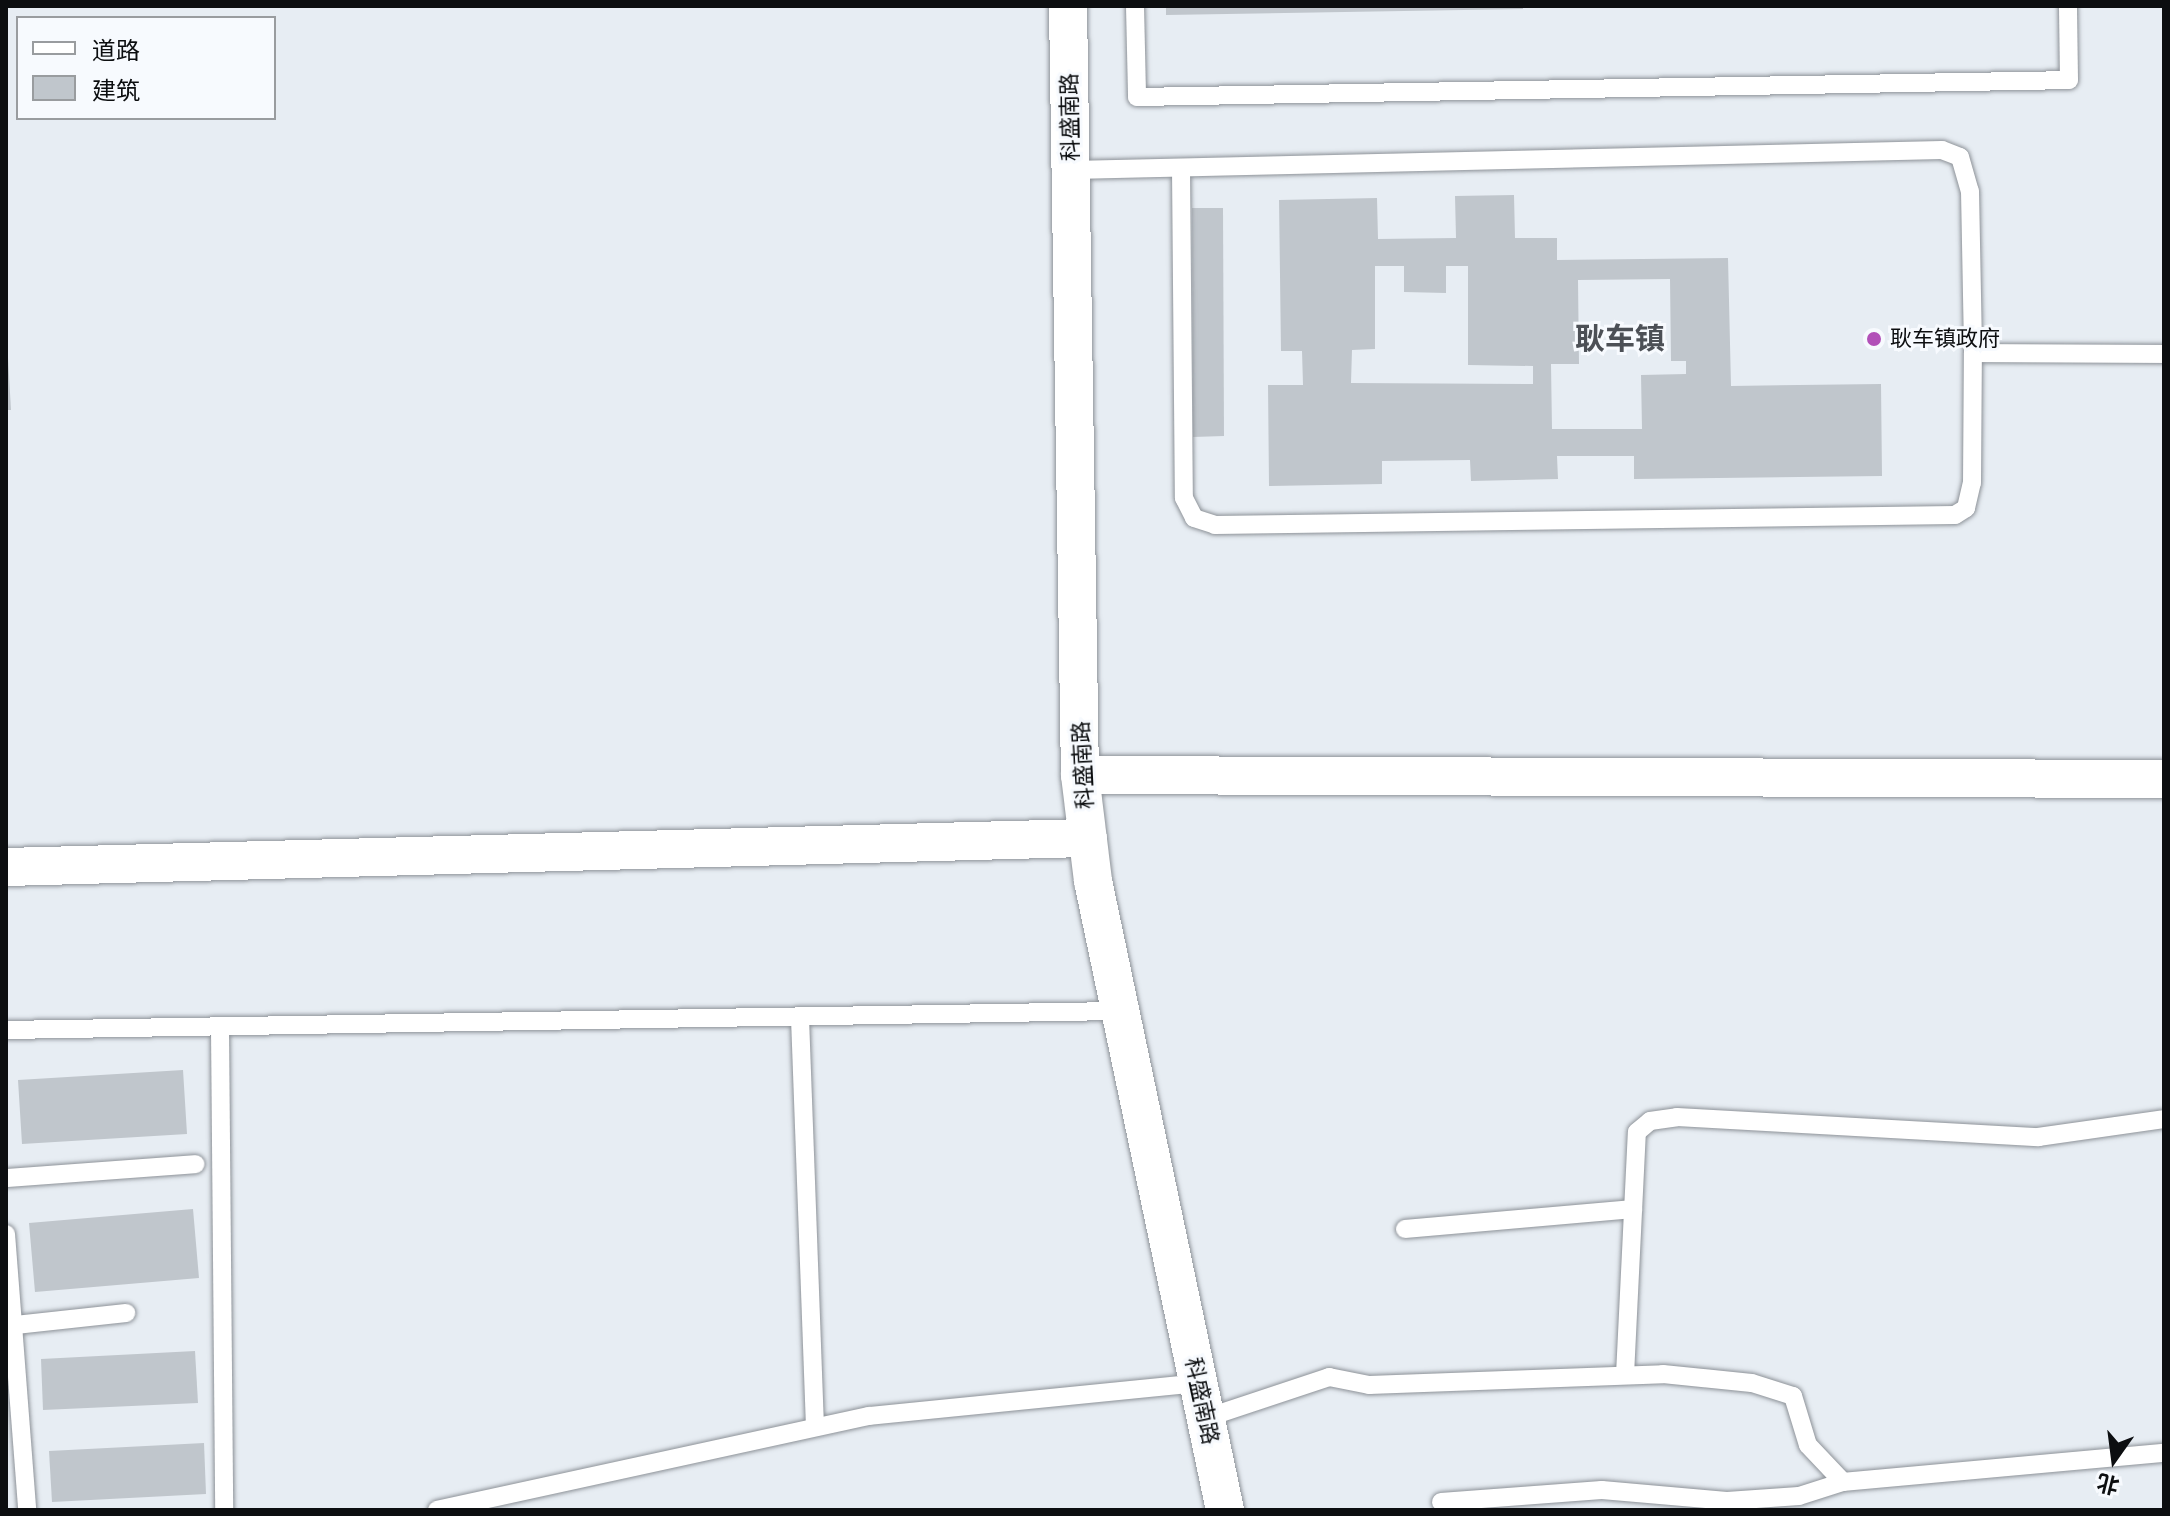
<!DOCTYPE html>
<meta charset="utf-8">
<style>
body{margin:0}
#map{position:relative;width:2170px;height:1516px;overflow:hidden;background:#e7edf3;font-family:Figtree,"Noto Sans SC",sans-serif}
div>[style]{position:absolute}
.building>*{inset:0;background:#c0c6cc}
.roads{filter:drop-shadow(0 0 2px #8d9298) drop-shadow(0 0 2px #8d9298)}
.service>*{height:18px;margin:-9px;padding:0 9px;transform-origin:9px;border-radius:9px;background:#fff}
.minor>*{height:38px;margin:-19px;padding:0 19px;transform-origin:19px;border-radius:19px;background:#fff}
.dots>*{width:22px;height:22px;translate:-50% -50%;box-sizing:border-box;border:4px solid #f7fafe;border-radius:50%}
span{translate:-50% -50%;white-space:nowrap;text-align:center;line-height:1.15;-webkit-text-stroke:6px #f7fafe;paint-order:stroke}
.street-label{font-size:22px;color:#0c0e10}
.poi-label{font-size:22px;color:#0c0e10}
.left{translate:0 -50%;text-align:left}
.district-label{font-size:30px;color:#4c5056;font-weight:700}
.frame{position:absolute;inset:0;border:8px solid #0c0e10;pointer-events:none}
.legend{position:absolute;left:16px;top:16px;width:260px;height:104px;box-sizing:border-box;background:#f7fafe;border:2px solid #999c9f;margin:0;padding:10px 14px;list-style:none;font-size:24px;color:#0c0e10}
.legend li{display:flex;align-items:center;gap:16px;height:40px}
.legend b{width:40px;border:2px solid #999c9f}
.north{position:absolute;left:2074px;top:1420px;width:80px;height:80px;-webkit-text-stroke:6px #f7fafe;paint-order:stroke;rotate:194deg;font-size:22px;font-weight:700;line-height:32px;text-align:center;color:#0c0e10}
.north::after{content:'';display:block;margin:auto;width:28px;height:36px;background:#0c0e10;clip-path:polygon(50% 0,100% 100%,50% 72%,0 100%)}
</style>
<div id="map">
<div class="building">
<i style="clip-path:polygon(1166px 6px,1523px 6px,1523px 9px,1166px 15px)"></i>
<i style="clip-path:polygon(evenodd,1514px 195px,1515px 238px,1557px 238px,1557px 260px,1728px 258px,1731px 386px,1881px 384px,1882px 476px,1634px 479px,1634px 456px,1557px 456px,1558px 479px,1471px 481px,1470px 460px,1382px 461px,1382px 484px,1269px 486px,1268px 385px,1303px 385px,1302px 351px,1281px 351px,1279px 200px,1377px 198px,1378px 239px,1456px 238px,1455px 196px,1514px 195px,1375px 266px,1404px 266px,1404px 292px,1446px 293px,1446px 266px,1468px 266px,1468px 365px,1533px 366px,1533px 384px,1351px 383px,1352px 350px,1375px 349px,1375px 266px,1514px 195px,1670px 279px,1671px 361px,1686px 361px,1686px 374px,1641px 375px,1642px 429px,1552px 429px,1551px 364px,1579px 364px,1578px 280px,1670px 279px)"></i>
<i style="clip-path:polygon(1192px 208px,1223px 208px,1224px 436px,1193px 437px)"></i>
<i style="clip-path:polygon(6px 358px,8px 358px,11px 410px,6px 410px)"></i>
<i style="clip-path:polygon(183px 1070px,187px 1134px,22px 1144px,18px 1080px)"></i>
<i style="clip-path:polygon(193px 1209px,199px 1278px,35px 1292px,29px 1223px)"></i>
<i style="clip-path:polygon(195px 1351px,198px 1403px,43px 1410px,41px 1359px)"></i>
<i style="clip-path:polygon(204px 1443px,206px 1494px,52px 1502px,49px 1451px)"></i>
</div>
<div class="roads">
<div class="service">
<i style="left:1135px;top:6px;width:91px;rotate:88.7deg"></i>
<i style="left:1137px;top:97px;width:932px;rotate:-1.04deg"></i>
<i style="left:2069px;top:80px;width:74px;rotate:-90.8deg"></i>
<i style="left:1181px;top:169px;width:329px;rotate:89.5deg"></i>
<i style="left:1184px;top:498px;width:22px;rotate:63deg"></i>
<i style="left:1194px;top:518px;width:22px;rotate:18deg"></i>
<i style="left:1215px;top:525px;width:740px;rotate:-0.77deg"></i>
<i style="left:1955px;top:515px;width:13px;rotate:-32deg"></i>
<i style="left:1966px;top:508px;width:26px;rotate:-77deg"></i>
<i style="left:1972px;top:483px;width:130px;rotate:-89.6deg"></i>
<i style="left:1072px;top:170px;width:870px;rotate:-1.32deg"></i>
<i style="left:1942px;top:150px;width:19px;rotate:21deg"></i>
<i style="left:1960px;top:157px;width:35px;rotate:74deg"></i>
<i style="left:1970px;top:191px;width:162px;rotate:88.9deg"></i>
<i style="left:1973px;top:353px;width:191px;rotate:0.3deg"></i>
<i style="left:800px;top:1018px;width:409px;rotate:87.9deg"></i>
<i style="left:220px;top:1028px;width:482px;rotate:89.5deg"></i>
<i style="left:6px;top:1030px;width:1114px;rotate:-0.98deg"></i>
<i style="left:6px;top:1178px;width:190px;rotate:-4.2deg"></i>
<i style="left:1405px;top:1229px;width:229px;rotate:-5deg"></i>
<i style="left:6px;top:1234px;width:277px;rotate:85.6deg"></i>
<i style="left:6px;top:1326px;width:121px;rotate:-6.2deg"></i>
<i style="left:1625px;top:1375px;width:243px;rotate:-87.2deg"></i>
<i style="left:1637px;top:1132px;width:17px;rotate:-40deg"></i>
<i style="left:1650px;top:1121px;width:27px;rotate:-8deg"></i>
<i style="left:1677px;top:1117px;width:362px;rotate:3.2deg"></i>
<i style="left:2038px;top:1137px;width:127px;rotate:-8.1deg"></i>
<i style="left:1206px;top:1418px;width:130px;rotate:-18.4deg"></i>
<i style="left:1329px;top:1377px;width:41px;rotate:11.3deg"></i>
<i style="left:1369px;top:1385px;width:294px;rotate:-2.1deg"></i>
<i style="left:1663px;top:1374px;width:89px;rotate:5.8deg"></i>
<i style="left:1752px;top:1383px;width:43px;rotate:17.6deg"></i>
<i style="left:1793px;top:1396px;width:51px;rotate:73deg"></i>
<i style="left:1808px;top:1445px;width:51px;rotate:46.6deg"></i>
<i style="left:1441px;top:1502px;width:161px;rotate:-4.3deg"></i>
<i style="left:1602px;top:1490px;width:125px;rotate:5deg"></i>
<i style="left:1727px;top:1501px;width:72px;rotate:-4deg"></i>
<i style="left:1799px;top:1496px;width:46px;rotate:-17.7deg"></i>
<i style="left:1843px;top:1482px;width:322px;rotate:-5.2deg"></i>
<i style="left:437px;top:1510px;width:442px;rotate:-12.3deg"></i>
<i style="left:869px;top:1416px;width:332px;rotate:-5.7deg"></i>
</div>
<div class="minor">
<i style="left:1068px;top:6px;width:769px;rotate:89.11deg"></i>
<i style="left:1080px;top:775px;width:107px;rotate:83deg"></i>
<i style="left:1093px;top:881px;width:643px;rotate:78.15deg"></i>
<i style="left:1080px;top:775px;width:1084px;rotate:0.21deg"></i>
<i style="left:6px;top:867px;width:1082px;rotate:-1.54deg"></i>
</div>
</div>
<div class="dots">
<i style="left:1874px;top:339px;background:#b250b8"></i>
</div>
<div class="street-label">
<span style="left:1070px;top:117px;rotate:-91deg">科盛南路</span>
<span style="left:1083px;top:765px;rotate:-93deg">科盛南路</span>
<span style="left:1202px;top:1401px;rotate:78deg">科盛南路</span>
</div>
<div class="poi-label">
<span class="left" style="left:1890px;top:339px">耿车镇政府</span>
</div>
<div class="district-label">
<span style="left:1620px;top:339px">耿车镇</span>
</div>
<div class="frame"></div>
<ul class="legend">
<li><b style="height:10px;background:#fff"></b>道路</li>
<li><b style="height:22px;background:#c0c6cc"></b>建筑</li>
</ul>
<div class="north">北</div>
</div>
